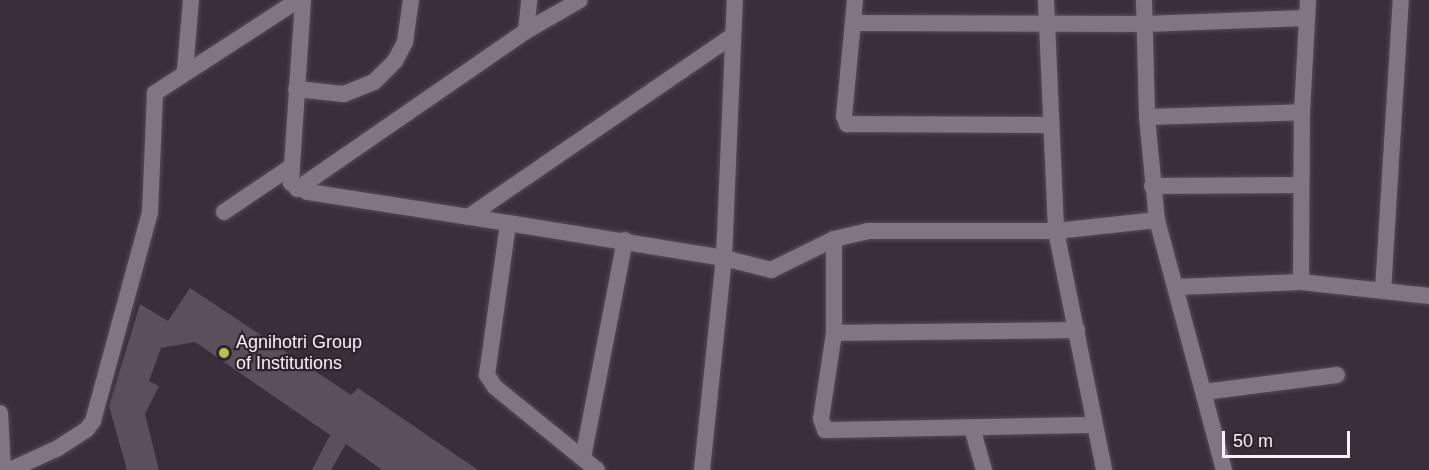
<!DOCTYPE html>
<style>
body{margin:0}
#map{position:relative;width:1429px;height:470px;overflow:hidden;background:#392e3a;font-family:Helvetica,sans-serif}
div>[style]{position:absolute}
.building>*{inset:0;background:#5b4f5c}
.roads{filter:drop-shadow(0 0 2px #544a55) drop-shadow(0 0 2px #544a55)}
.street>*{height:16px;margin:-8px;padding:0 8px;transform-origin:8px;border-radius:8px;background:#827582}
.dots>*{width:16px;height:16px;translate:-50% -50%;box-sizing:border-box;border:3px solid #2f242f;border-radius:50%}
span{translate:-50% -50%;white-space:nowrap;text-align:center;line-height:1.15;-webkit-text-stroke:4.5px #2f242f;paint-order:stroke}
.poi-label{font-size:18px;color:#f7f0f8}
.left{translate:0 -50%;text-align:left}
.scale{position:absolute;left:1222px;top:431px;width:128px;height:27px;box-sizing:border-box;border:3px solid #f7f0f8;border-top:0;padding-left:8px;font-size:18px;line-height:21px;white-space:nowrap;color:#f7f0f8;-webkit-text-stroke:4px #2f242f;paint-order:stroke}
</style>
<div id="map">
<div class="building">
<i style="clip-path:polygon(190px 288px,351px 395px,358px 388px,478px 470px,382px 470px,346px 444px,331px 470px,312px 470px,330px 435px,195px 342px,161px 348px,149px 381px,159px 386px,145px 414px,159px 470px,127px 470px,109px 406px,140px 304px,168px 321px)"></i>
</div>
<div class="roads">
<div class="street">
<i style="left:303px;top:0;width:183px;rotate:93.8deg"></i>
<i style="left:291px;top:183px;width:19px;rotate:28deg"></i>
<i style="left:308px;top:192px;width:202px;rotate:8.8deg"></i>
<i style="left:855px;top:0;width:117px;rotate:95.4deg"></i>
<i style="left:844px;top:116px;width:9px;rotate:69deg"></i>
<i style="left:847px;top:124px;width:203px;rotate:0.3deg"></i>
<i style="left:1046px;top:0;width:231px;rotate:87.5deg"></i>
<i style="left:1056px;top:231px;width:244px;rotate:78.6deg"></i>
<i style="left:1144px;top:0;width:117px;rotate:88.5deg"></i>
<i style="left:1147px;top:117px;width:103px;rotate:84.5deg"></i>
<i style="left:1157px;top:220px;width:259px;rotate:75deg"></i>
<i style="left:855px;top:23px;width:290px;rotate:0.2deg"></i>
<i style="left:1145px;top:24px;width:161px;rotate:-2.1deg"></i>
<i style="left:526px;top:31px;width:31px;rotate:-84deg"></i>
<i style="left:185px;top:70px;width:70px;rotate:-85.1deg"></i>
<i style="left:296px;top:89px;width:48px;rotate:5.9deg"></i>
<i style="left:344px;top:94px;width:32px;rotate:-22deg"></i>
<i style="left:374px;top:82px;width:30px;rotate:-45deg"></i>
<i style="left:395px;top:61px;width:21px;rotate:-62deg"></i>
<i style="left:405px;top:42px;width:42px;rotate:-81.9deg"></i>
<i style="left:1147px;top:117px;width:155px;rotate:-1.8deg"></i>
<i style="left:1152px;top:186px;width:149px;rotate:-0.4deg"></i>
<i style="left:297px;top:189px;width:278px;rotate:-34.6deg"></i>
<i style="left:526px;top:31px;width:62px;rotate:-29.9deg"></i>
<i style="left:224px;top:212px;width:78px;rotate:-34.1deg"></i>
<i style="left:468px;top:217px;width:320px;rotate:-34.4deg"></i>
<i style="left:834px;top:239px;width:94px;rotate:90deg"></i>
<i style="left:834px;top:333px;width:87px;rotate:98.6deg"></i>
<i style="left:821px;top:419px;width:12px;rotate:70deg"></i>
<i style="left:825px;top:430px;width:269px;rotate:-1.1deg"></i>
<i style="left:1301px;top:282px;width:170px;rotate:-89.7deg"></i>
<i style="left:1302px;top:112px;width:112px;rotate:-86.9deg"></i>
<i style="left:1177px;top:287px;width:124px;rotate:-2.3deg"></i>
<i style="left:1301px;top:282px;width:129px;rotate:6.2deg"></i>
<i style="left:1383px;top:291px;width:292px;rotate:-86.5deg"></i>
<i style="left:834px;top:333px;width:243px;rotate:-0.7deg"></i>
<i style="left:1204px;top:392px;width:134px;rotate:-7.3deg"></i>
<i style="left:0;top:413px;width:57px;rotate:87deg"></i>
<i style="left:972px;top:428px;width:44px;rotate:74.1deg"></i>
<i style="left:583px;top:458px;width:222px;rotate:-79.1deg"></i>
<i style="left:10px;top:470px;width:53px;rotate:-24.6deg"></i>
<i style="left:58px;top:448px;width:35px;rotate:-33deg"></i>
<i style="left:87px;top:429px;width:10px;rotate:-53deg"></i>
<i style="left:93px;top:421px;width:216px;rotate:-74.7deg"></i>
<i style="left:150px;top:213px;width:120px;rotate:-87.6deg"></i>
<i style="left:155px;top:93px;width:171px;rotate:-33deg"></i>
<i style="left:597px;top:470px;width:132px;rotate:-140.9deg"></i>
<i style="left:495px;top:387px;width:14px;rotate:-124deg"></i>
<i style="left:487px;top:375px;width:153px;rotate:-82.1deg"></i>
<i style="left:508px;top:223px;width:219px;rotate:9.2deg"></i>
<i style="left:724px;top:258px;width:49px;rotate:14.3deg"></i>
<i style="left:771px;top:270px;width:70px;rotate:-26.2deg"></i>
<i style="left:834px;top:239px;width:35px;rotate:-13deg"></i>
<i style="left:868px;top:231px;width:188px"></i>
<i style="left:1056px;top:231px;width:102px;rotate:-6.2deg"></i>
<i style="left:702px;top:470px;width:213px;rotate:-84.1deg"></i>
<i style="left:724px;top:258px;width:258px;rotate:-87.6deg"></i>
</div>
</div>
<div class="dots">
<i style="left:224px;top:353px;background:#b5c249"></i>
</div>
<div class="poi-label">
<span class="left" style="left:236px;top:353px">Agnihotri Group<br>of Institutions</span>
</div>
<div class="scale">50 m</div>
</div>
